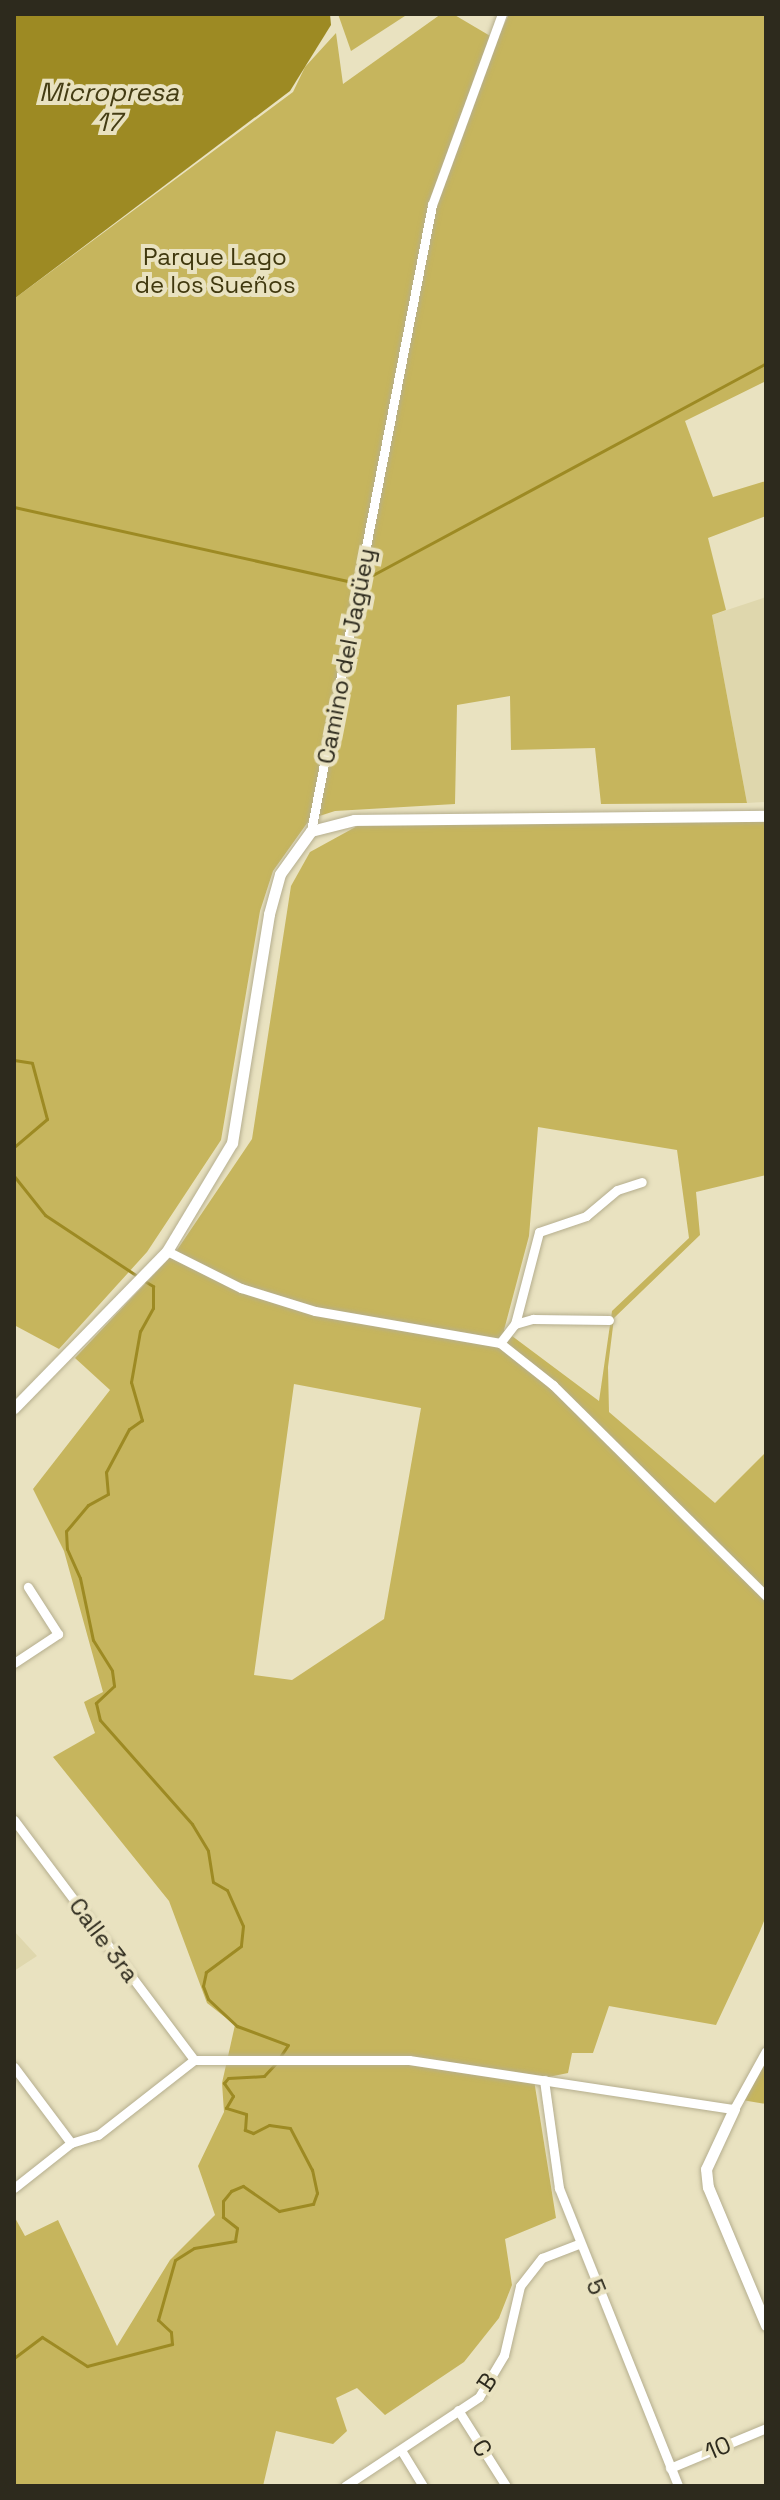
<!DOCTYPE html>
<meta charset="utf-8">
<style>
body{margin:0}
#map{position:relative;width:780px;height:2500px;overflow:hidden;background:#e9e2c0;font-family:"Space Grotesk",sans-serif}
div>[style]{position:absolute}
.built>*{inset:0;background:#dfd7ad}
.green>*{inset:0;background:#c6b55d}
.water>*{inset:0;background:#9d8a23}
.stream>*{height:3px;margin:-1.5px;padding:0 1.5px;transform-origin:1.5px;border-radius:1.5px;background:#9d8a23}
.roads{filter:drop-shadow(0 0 2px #b5ae8e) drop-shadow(0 0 2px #b5ae8e)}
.minor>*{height:9px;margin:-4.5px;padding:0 4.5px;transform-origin:4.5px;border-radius:4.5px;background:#fff}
.tertiary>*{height:11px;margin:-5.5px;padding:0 5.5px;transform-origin:5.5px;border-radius:5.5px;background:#fff}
span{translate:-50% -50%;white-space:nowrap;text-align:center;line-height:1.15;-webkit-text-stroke:8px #e9e2c0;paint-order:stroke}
.park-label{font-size:24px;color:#40380e}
.street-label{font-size:24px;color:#2d2a1d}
.water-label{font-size:26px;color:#443c13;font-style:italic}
.frame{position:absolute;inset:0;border:16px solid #2d2a1d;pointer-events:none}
</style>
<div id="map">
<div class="built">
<i style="clip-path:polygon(766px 597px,766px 802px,747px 803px,712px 615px)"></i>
<i style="clip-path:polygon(14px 1931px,37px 1956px,14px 1971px)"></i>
</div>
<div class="green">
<i style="clip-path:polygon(338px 14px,408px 14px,351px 51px)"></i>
<i style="clip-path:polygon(441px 14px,453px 14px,497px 40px,509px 14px,766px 14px,766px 381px,685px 421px,713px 497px,766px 481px,766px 516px,708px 538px,726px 610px,712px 615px,747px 803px,601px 804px,595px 748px,511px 750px,510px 696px,457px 705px,455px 804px,335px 811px,310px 819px,273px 871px,260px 911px,221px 1140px,147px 1252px,59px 1349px,14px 1325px,14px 299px,293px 92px,305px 67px,336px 33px,343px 84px)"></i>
<i style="clip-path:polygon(evenodd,766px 821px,766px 1175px,696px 1192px,700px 1235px,614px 1318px,608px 1367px,609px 1412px,715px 1503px,766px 1452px,766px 1916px,760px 1931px,716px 2025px,609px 2006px,593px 2053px,572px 2053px,568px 2073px,534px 2080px,556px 2218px,505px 2239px,512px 2285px,499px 2318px,464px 2362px,385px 2415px,357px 2388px,336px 2398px,347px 2431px,333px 2444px,276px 2431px,263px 2486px,14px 2486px,14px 2216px,25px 2236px,58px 2220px,117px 2346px,170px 2260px,215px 2215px,198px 2166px,224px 2112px,222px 2083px,235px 2025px,207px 2003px,169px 1901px,53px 1757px,95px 1733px,84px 1702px,103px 1692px,64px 1551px,33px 1489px,110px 1390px,75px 1358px,177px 1250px,252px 1139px,291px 886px,310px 852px,361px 824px,766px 821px,538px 1127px,677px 1150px,689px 1238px,612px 1311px,599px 1401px,504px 1330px,529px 1236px,538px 1127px,766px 821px,294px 1384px,421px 1408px,384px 1619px,292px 1680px,254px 1675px,294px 1384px)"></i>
<i style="clip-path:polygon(766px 2059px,766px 2104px,742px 2100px)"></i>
</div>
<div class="water">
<i style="clip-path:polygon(14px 14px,330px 14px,331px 25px,290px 91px,14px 299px)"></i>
</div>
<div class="stream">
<i style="left:14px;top:507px;width:345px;rotate:12.5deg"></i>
<i style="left:351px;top:582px;width:19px;rotate:-16deg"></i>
<i style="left:369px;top:577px;width:451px;rotate:-28.3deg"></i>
<i style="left:14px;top:1060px;width:18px;rotate:9deg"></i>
<i style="left:32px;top:1063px;width:58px;rotate:75deg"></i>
<i style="left:47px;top:1119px;width:43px;rotate:139.7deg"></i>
<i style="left:14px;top:1176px;width:50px;rotate:51.5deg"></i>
<i style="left:45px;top:1215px;width:110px;rotate:33.5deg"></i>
<i style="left:143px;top:1280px;width:12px;rotate:31deg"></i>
<i style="left:153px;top:1286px;width:22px;rotate:90deg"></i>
<i style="left:153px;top:1308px;width:26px;rotate:119deg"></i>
<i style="left:140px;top:1331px;width:52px;rotate:100deg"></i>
<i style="left:131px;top:1382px;width:40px;rotate:74deg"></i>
<i style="left:142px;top:1420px;width:16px;rotate:145deg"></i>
<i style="left:129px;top:1429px;width:49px;rotate:118.1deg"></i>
<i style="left:106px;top:1472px;width:22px;rotate:85deg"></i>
<i style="left:108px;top:1494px;width:23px;rotate:151deg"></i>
<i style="left:88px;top:1505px;width:34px;rotate:130deg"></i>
<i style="left:66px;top:1531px;width:18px;rotate:87deg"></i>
<i style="left:67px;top:1549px;width:32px;rotate:66deg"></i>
<i style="left:80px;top:1578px;width:63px;rotate:78.2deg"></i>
<i style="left:93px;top:1640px;width:36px;rotate:58deg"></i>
<i style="left:112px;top:1671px;width:15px;rotate:82deg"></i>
<i style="left:114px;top:1686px;width:25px;rotate:137deg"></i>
<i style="left:96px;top:1703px;width:17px;rotate:77deg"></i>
<i style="left:100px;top:1720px;width:139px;rotate:48.5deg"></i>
<i style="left:192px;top:1824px;width:31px;rotate:59deg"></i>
<i style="left:208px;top:1851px;width:31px;rotate:81deg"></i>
<i style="left:213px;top:1882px;width:16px;rotate:30deg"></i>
<i style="left:227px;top:1890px;width:39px;rotate:66deg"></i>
<i style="left:243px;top:1926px;width:20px;rotate:96deg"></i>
<i style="left:241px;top:1946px;width:44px;rotate:143.4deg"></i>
<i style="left:206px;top:1972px;width:14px;rotate:102deg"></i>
<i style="left:203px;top:1986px;width:14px;rotate:69deg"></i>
<i style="left:208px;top:1999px;width:40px;rotate:43deg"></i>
<i style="left:237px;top:2026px;width:54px;rotate:20.4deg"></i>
<i style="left:288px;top:2045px;width:14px;rotate:124deg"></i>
<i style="left:14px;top:2358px;width:35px;rotate:-37deg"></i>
<i style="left:42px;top:2337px;width:54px;rotate:32.8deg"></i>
<i style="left:87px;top:2366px;width:88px;rotate:-14.5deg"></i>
<i style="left:172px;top:2344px;width:12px;rotate:-95deg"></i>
<i style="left:171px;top:2332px;width:18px;rotate:-137deg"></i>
<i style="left:158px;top:2320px;width:62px;rotate:-74.2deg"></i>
<i style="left:175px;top:2260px;width:22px;rotate:-32deg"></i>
<i style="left:194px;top:2248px;width:42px;rotate:-9.7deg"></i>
<i style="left:235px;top:2241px;width:13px;rotate:-81deg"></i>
<i style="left:237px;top:2228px;width:18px;rotate:-142deg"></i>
<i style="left:223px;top:2217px;width:16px;rotate:-90deg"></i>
<i style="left:223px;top:2201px;width:13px;rotate:-51deg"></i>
<i style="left:231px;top:2191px;width:13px;rotate:-23deg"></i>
<i style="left:243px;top:2186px;width:44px;rotate:34.8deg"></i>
<i style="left:279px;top:2211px;width:35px;rotate:-12deg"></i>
<i style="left:313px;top:2204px;width:12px;rotate:-70deg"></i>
<i style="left:317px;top:2193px;width:24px;rotate:-102deg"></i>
<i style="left:312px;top:2170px;width:47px;rotate:-117.6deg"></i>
<i style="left:290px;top:2128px;width:21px;rotate:-172deg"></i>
<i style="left:269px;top:2125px;width:18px;rotate:153deg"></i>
<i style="left:253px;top:2133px;width:9px;rotate:-159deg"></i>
<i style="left:245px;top:2130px;width:16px;rotate:-86deg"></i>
<i style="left:246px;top:2114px;width:21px;rotate:-163deg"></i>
<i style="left:226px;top:2108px;width:14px;rotate:-60deg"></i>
<i style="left:233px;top:2096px;width:16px;rotate:-125deg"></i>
<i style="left:224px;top:2083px;width:6px;rotate:-51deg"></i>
<i style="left:228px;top:2078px;width:36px;rotate:-3deg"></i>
<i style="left:264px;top:2076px;width:18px;rotate:-47deg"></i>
</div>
<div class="roads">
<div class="minor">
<i style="left:311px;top:831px;width:638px;rotate:-79.06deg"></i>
<i style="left:432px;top:205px;width:203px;rotate:-69.9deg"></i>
<i style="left:167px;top:1251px;width:83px;rotate:26.6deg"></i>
<i style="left:241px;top:1288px;width:77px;rotate:17.3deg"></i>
<i style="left:315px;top:1311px;width:188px;rotate:9.8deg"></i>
<i style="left:500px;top:1343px;width:68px;rotate:38.4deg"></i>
<i style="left:553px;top:1385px;width:300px;rotate:44.7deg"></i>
<i style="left:515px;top:1324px;width:19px;rotate:-16deg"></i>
<i style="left:533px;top:1319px;width:76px;rotate:0.8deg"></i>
<i style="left:500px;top:1343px;width:24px;rotate:-52deg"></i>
<i style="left:515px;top:1324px;width:95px;rotate:-75.4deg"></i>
<i style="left:539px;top:1232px;width:50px;rotate:-18.8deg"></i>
<i style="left:586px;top:1216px;width:40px;rotate:-40deg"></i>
<i style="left:617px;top:1190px;width:26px;rotate:-18deg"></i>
<i style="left:14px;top:1663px;width:53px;rotate:-33.4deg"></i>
<i style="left:58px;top:1634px;width:56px;rotate:-122.6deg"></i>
<i style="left:14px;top:1820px;width:300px;rotate:53.1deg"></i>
<i style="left:14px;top:2067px;width:95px;rotate:53.1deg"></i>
<i style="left:544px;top:2080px;width:109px;rotate:82.1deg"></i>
<i style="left:559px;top:2188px;width:321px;rotate:68.2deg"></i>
<i style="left:14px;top:2188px;width:73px;rotate:-38.3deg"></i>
<i style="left:71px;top:2143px;width:28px;rotate:-17deg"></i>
<i style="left:98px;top:2135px;width:122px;rotate:-38deg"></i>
<i style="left:194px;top:2060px;width:215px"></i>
<i style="left:409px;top:2060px;width:329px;rotate:8.6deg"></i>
<i style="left:734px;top:2109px;width:66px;rotate:-61.1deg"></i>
<i style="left:458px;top:2410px;width:90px;rotate:57.7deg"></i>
<i style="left:401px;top:2450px;width:42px;rotate:58.6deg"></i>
<i style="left:670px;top:2468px;width:104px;rotate:-22.6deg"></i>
<i style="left:345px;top:2486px;width:161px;rotate:-33.6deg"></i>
<i style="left:479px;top:2397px;width:49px;rotate:-59.2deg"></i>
<i style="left:504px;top:2355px;width:71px;rotate:-76.9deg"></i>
<i style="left:520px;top:2286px;width:36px;rotate:-52deg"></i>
<i style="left:542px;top:2258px;width:39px;rotate:-21deg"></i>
</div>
<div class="tertiary">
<i style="left:14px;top:1408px;width:219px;rotate:-45.7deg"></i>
<i style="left:167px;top:1251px;width:126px;rotate:-59deg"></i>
<i style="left:232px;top:1143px;width:232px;rotate:-80.8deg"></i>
<i style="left:269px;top:914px;width:41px;rotate:-74.6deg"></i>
<i style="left:280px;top:874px;width:53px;rotate:-54.2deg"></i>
<i style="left:311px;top:831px;width:44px;rotate:-14.3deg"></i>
<i style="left:354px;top:820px;width:412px;rotate:-0.6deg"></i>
<i style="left:734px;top:2109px;width:66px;rotate:115deg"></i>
<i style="left:706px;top:2169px;width:18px;rotate:84deg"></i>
<i style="left:708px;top:2187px;width:150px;rotate:67.2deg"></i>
</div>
</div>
<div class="park-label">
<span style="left:215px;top:271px">Parque Lago<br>de los Sueños</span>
</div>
<div class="street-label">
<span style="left:346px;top:656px;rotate:-79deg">Camino del Jagüey</span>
<span style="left:104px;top:1940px;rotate:53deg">Calle 3ra</span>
<span style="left:596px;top:2287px;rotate:68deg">5</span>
<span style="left:487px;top:2382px;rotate:-56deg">B</span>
<span style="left:482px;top:2448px;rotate:58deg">C</span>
<span style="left:718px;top:2448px;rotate:-23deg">10</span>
</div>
<div class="water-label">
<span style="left:109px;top:108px">Micropresa<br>17</span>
</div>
<div class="frame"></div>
</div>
